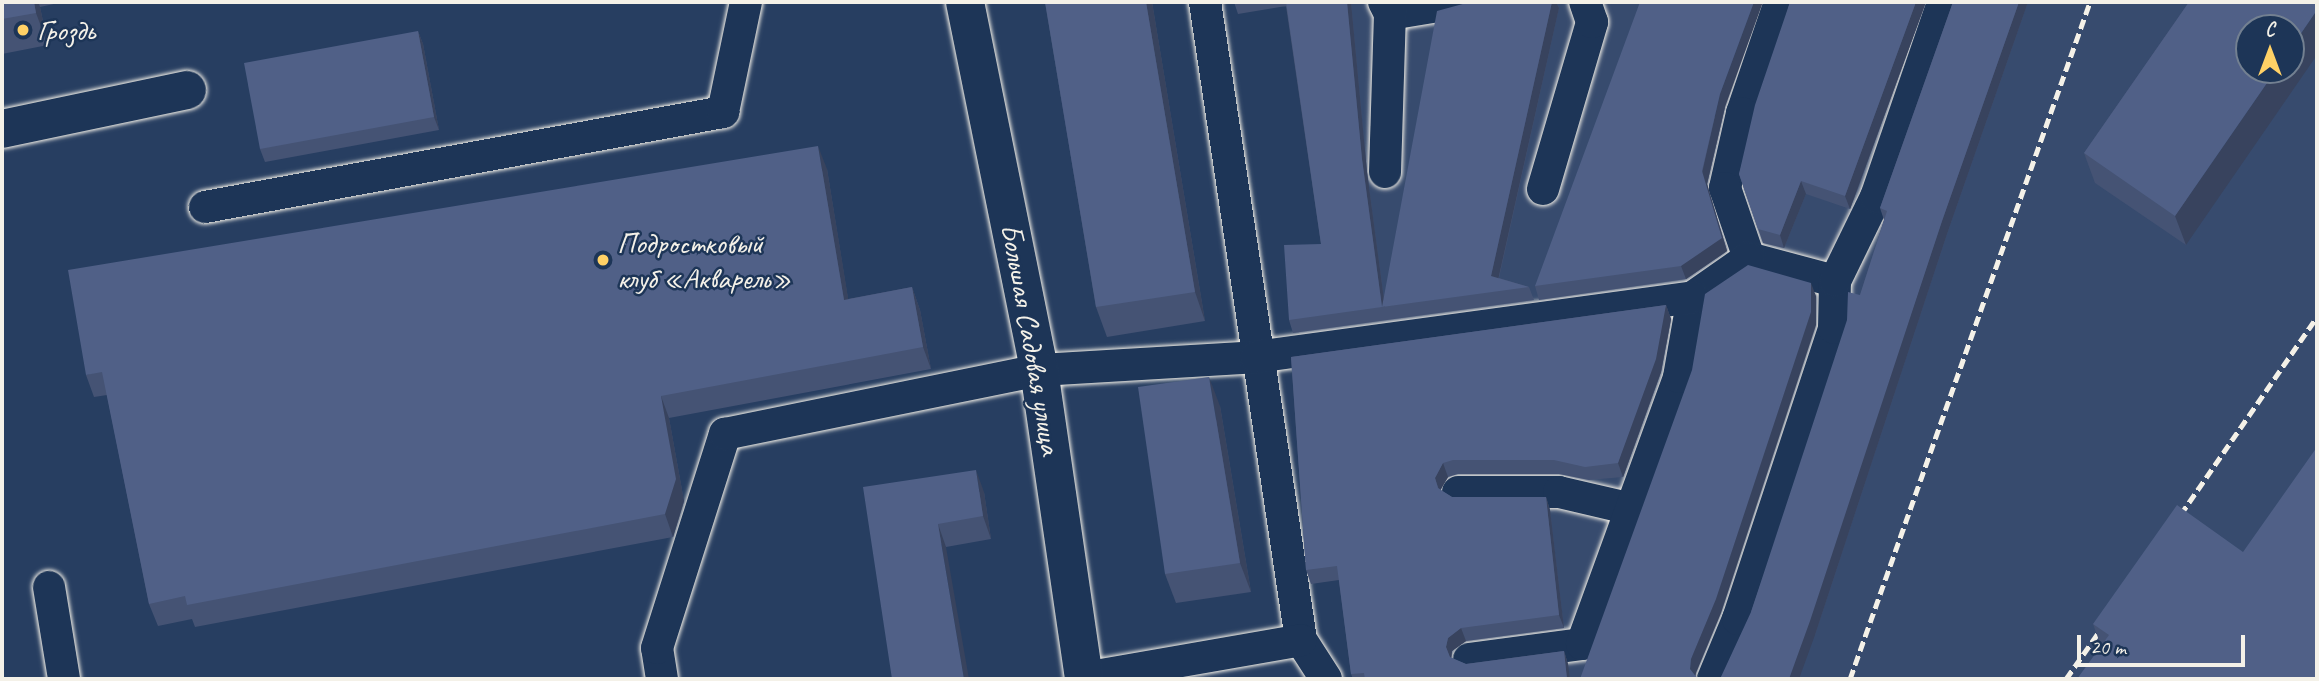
<!DOCTYPE html>
<meta charset="utf-8">
<style>
body{margin:0}
#map{position:relative;width:2319px;height:681px;overflow:hidden;background:#273e61;font-family:Caveat,sans-serif}
div>[style]{position:absolute}
.built>*{inset:0;background:#374b6e}
.roads{filter:drop-shadow(0 0 2px #f4f1e8) drop-shadow(0 0 2px #f4f1e8)}
.service>*{height:32px;margin:-16px;padding:0 16px;transform-origin:16px;border-radius:16px;background:#1d3557}
.minor>*{height:38px;margin:-19px;padding:0 19px;transform-origin:19px;border-radius:19px;background:#1d3557}
.rail>*{height:5px;margin-top:-2.5px;transform-origin:0;background:repeating-linear-gradient(90deg,#f4f1e8 0 10px,transparent 0 15px)}
.wall>*{inset:0;background:#455374}
.shaded-wall>*{inset:0;background:#38435e}
.building>*{inset:0;background:#506087}
.dots>*{width:19px;height:19px;translate:-50% -50%;box-sizing:border-box;border:4px solid #1d3557;border-radius:50%}
span{translate:-50% -50%;white-space:nowrap;text-align:center;line-height:1.15;-webkit-text-stroke:5px #1d3557;paint-order:stroke}
.poi-label{font-size:30px;color:#f4f1e8}
.left{translate:0 -50%;text-align:left}
.street-label{font-size:30px;color:#f4f1e8}
.frame{position:absolute;inset:0;border:4px solid #f4f1e8;pointer-events:none}
.north{position:absolute;left:2235px;top:14px;width:70px;height:70px;box-sizing:border-box;background:#1d3557;border:2px solid #738091;border-radius:50%;rotate:0deg;font-size:19px;font-weight:700;line-height:28px;text-align:center;color:#f4f1e8}
.north::after{content:'';display:block;margin:auto;width:24px;height:32px;background:#ffd166;clip-path:polygon(50% 0,100% 100%,50% 72%,0 100%)}
.scale{position:absolute;left:2077px;top:635px;width:168px;height:32px;box-sizing:border-box;border:4px solid #f4f1e8;border-top:0;padding-left:9px;font-size:21px;line-height:24px;white-space:nowrap;color:#f4f1e8;-webkit-text-stroke:5px #1d3557;paint-order:stroke}
</style>
<div id="map">
<div class="built">
<i style="clip-path:polygon(evenodd,1237px 2px,2317px 2px,2317px 679px,1355px 679px,1315px 375px,1292px 314px,1325px 257px,1289px 7px,1237px 2px,2249px 28px,2291px 28px,2291px 70px,2249px 70px,2249px 28px)"></i>
</div>
<div class="roads">
<div class="service">
<i style="left:1205px;top:2px;width:645px;rotate:81.44deg"></i>
<i style="left:1301px;top:640px;width:46px;rotate:57.3deg"></i>
<i style="left:1384px;top:2px;width:13px;rotate:63deg"></i>
<i style="left:1390px;top:14px;width:74px;rotate:-9.3deg"></i>
<i style="left:1780px;top:2px;width:117px;rotate:108.9deg"></i>
<i style="left:1742px;top:113px;width:77px;rotate:102.8deg"></i>
<i style="left:1725px;top:188px;width:74px;rotate:71.1deg"></i>
<i style="left:1749px;top:258px;width:89px;rotate:15deg"></i>
<i style="left:1385px;top:172px;width:158px;rotate:-88.2deg"></i>
<i style="left:1543px;top:189px;width:174px;rotate:-73.6deg"></i>
<i style="left:1592px;top:22px;width:21px;rotate:-109deg"></i>
<i style="left:205px;top:207px;width:527px;rotate:-10.39deg"></i>
<i style="left:723px;top:112px;width:112px;rotate:-78.2deg"></i>
<i style="left:1458px;top:492px;width:101px"></i>
<i style="left:1559px;top:492px;width:71px;rotate:13.1deg"></i>
<i style="left:49px;top:587px;width:93px;rotate:80.7deg"></i>
<i style="left:1469px;top:659px;width:114px;rotate:-7.6deg"></i>
<i style="left:1582px;top:644px;width:284px;rotate:-70deg"></i>
<i style="left:1679px;top:377px;width:81px;rotate:-80.1deg"></i>
<i style="left:1693px;top:297px;width:68px;rotate:-34.9deg"></i>
<i style="left:1084px;top:678px;width:220px;rotate:-9.9deg"></i>
<i style="left:662px;top:679px;width:31px;rotate:-99deg"></i>
<i style="left:657px;top:648px;width:225px;rotate:-72.4deg"></i>
<i style="left:725px;top:434px;width:320px;rotate:-11.5deg"></i>
<i style="left:1039px;top:370px;width:217px;rotate:-3.4deg"></i>
<i style="left:1256px;top:357px;width:441px;rotate:-7.8deg"></i>
<i style="left:1713px;top:679px;width:65px;rotate:-67.4deg"></i>
<i style="left:1738px;top:619px;width:306px;rotate:-71.7deg"></i>
<i style="left:1834px;top:328px;width:47px;rotate:-88.8deg"></i>
<i style="left:1835px;top:281px;width:93px;rotate:-64deg"></i>
<i style="left:1876px;top:197px;width:206px;rotate:-71deg"></i>
</div>
<div class="minor">
<i style="left:965px;top:2px;width:375px;rotate:78.6deg"></i>
<i style="left:1039px;top:370px;width:312px;rotate:81.7deg"></i>
<i style="left:2px;top:129px;width:189px;rotate:-11.9deg"></i>
</div>
</div>
<div class="rail">
<i style="left:2172px;top:527px;width:255px;rotate:-55.4deg"></i>
<i style="left:1850px;top:679px;width:718px;rotate:-70.48deg"></i>
<i style="left:2066px;top:679px;width:73px;rotate:-55deg"></i>
</div>
<div class="wall">
<i style="clip-path:polygon(2px 2px,63px 2px,40px 7px,48px 45px,2px 54px)"></i>
<i style="clip-path:polygon(1045px 2px,1152px 2px,1205px 321px,1107px 337px,1096px 307px)"></i>
<i style="clip-path:polygon(1234px 2px,1351px 2px,1367px 172px,1384px 299px,1471px 2px,1556px 2px,1559px 8px,1499px 278px,1529px 287px,1534px 300px,1387px 320px,1386px 318px,1387px 320px,1293px 333px,1289px 320px,1321px 244px,1286px 6px,1238px 14px)"></i>
<i style="clip-path:polygon(1790px 2px,1926px 2px,1850px 209px,1806px 194px,1784px 248px,1763px 243px,1739px 174px)"></i>
<i style="clip-path:polygon(1953px 2px,2028px 2px,1947px 234px,1815px 635px,1751px 612px,1860px 295px,1884px 220px,1880px 208px)"></i>
<i style="clip-path:polygon(2189px 2px,2186px 245px,2095px 183px,2084px 153px)"></i>
<i style="clip-path:polygon(418px 31px,423px 44px,439px 130px,265px 162px,260px 149px)"></i>
<i style="clip-path:polygon(1725px 107px,1707px 184px,1727px 251px,1686px 279px,1539px 300px,1535px 286px)"></i>
<i style="clip-path:polygon(827px 169px,848px 299px,912px 287px,920px 310px,931px 369px,669px 418px,684px 501px,673px 537px,195px 627px,192px 619px,158px 626px,149px 604px,107px 395px,94px 397px,86px 375px)"></i>
<i style="clip-path:polygon(1666px 305px,1671px 319px,1661px 372px,1623px 477px,1589px 480px,1559px 474px,1458px 474px,1448px 477px,1440px 490px,1452px 497px,1546px 497px,1550px 510px,1564px 628px,1466px 641px,1452px 651px,1451px 658px,1466px 664px,1564px 651px,1568px 664px,1570px 679px,1353px 679px,1351px 674px,1339px 580px,1311px 584px,1306px 570px,1291px 357px)"></i>
<i style="clip-path:polygon(1220px 406px,1251px 592px,1176px 603px,1165px 574px)"></i>
<i style="clip-path:polygon(863px 487px,984px 492px,991px 539px,946px 547px)"></i>
<i style="clip-path:polygon(2243px 552px,2317px 679px,2101px 646px,2093px 624px)"></i>
</div>
<div class="shaded-wall">
<i style="clip-path:polygon(34px 2px,38px 2px,40px 7px,48px 45px,36px 13px)"></i>
<i style="clip-path:polygon(1146px 2px,1152px 2px,1205px 321px,1195px 292px)"></i>
<i style="clip-path:polygon(1347px 2px,1351px 2px,1367px 172px,1385px 307px,1382px 307px,1387px 320px,1382px 307px,1362px 159px)"></i>
<i style="clip-path:polygon(1552px 2px,1556px 2px,1559px 8px,1496px 289px,1491px 276px)"></i>
<i style="clip-path:polygon(1754px 2px,1763px 2px,1725px 107px,1707px 184px,1727px 251px,1686px 279px,1681px 266px,1720px 94px)"></i>
<i style="clip-path:polygon(1916px 2px,1926px 2px,1850px 209px,1845px 196px)"></i>
<i style="clip-path:polygon(2019px 2px,2028px 2px,1947px 234px,1815px 635px,1799px 679px,1789px 679px,1942px 221px)"></i>
<i style="clip-path:polygon(2317px 10px,2317px 55px,2186px 245px,2175px 216px,2276px 70px,2291px 70px,2291px 48px)"></i>
<i style="clip-path:polygon(418px 31px,423px 44px,439px 130px,434px 117px)"></i>
<i style="clip-path:polygon(818px 146px,827px 169px,852px 322px,844px 300px)"></i>
<i style="clip-path:polygon(1801px 181px,1806px 194px,1784px 248px,1780px 235px)"></i>
<i style="clip-path:polygon(1811px 283px,1816px 296px,1816px 325px,1721px 613px,1696px 673px,1695px 679px,1690px 669px,1691px 659px)"></i>
<i style="clip-path:polygon(912px 287px,920px 310px,931px 369px,923px 347px)"></i>
<i style="clip-path:polygon(1666px 305px,1671px 319px,1661px 372px,1623px 477px,1618px 463px)"></i>
<i style="clip-path:polygon(1209px 377px,1220px 406px,1251px 592px,1240px 563px)"></i>
<i style="clip-path:polygon(661px 396px,669px 418px,684px 501px,673px 537px,665px 514px)"></i>
<i style="clip-path:polygon(1443px 463px,1448px 477px,1440px 491px,1443px 502px,1435px 478px)"></i>
<i style="clip-path:polygon(976px 470px,984px 492px,991px 539px,983px 516px)"></i>
<i style="clip-path:polygon(1546px 497px,1550px 510px,1564px 628px,1559px 615px)"></i>
<i style="clip-path:polygon(938px 524px,946px 547px,969px 679px,964px 679px)"></i>
<i style="clip-path:polygon(1461px 628px,1466px 641px,1452px 651px,1451px 661px,1446px 647px,1448px 638px)"></i>
<i style="clip-path:polygon(1564px 651px,1568px 664px,1570px 679px,1567px 679px)"></i>
</div>
<div class="building">
<i style="clip-path:polygon(2px 2px,34px 2px,36px 13px,2px 19px)"></i>
<i style="clip-path:polygon(1045px 2px,1146px 2px,1195px 292px,1096px 307px)"></i>
<i style="clip-path:polygon(1286px 2px,1347px 2px,1362px 159px,1382px 307px,1289px 320px,1284px 245px,1321px 244px)"></i>
<i style="clip-path:polygon(1470px 2px,1552px 2px,1491px 276px,1529px 287px,1382px 307px,1437px 11px)"></i>
<i style="clip-path:polygon(1640px 2px,1754px 2px,1720px 94px,1702px 171px,1722px 238px,1681px 266px,1535px 286px)"></i>
<i style="clip-path:polygon(1790px 2px,1916px 2px,1845px 196px,1801px 181px,1780px 235px,1758px 229px,1739px 174px,1755px 105px)"></i>
<i style="clip-path:polygon(1953px 2px,2019px 2px,1942px 221px,1810px 621px,1789px 679px,1720px 679px,1751px 612px,1847px 320px,1848px 292px,1860px 295px,1887px 211px,1880px 208px)"></i>
<i style="clip-path:polygon(2189px 2px,2317px 2px,2317px 10px,2291px 48px,2291px 28px,2249px 28px,2249px 70px,2276px 70px,2175px 216px,2084px 153px)"></i>
<i style="clip-path:polygon(418px 31px,434px 117px,260px 149px,244px 63px)"></i>
<i style="clip-path:polygon(818px 146px,844px 300px,912px 287px,923px 347px,661px 396px,676px 479px,665px 514px,187px 605px,185px 596px,149px 604px,102px 372px,86px 375px,68px 270px)"></i>
<i style="clip-path:polygon(1748px 265px,1811px 283px,1811px 312px,1716px 599px,1691px 659px,1690px 669px,1698px 679px,1580px 679px,1692px 370px,1705px 294px)"></i>
<i style="clip-path:polygon(1666px 305px,1656px 359px,1618px 463px,1585px 467px,1554px 460px,1453px 460px,1443px 463px,1435px 478px,1438px 488px,1452px 497px,1546px 497px,1559px 615px,1461px 628px,1448px 638px,1446px 647px,1450px 657px,1466px 664px,1564px 651px,1567px 679px,1365px 679px,1364px 673px,1351px 674px,1337px 566px,1306px 570px,1291px 357px)"></i>
<i style="clip-path:polygon(1209px 377px,1240px 563px,1165px 574px,1138px 387px)"></i>
<i style="clip-path:polygon(2317px 447px,2317px 679px,2077px 679px,2109px 635px,2093px 624px,2177px 505px,2243px 552px)"></i>
<i style="clip-path:polygon(976px 470px,983px 516px,938px 524px,964px 679px,892px 679px,863px 487px)"></i>
</div>
<div class="dots">
<i style="left:23px;top:30px;background:#ffd166"></i>
<i style="left:603px;top:260px;background:#ffd166"></i>
</div>
<div class="poi-label">
<span class="left" style="left:37px;top:30px">Гроздь</span>
<span class="left" style="left:617px;top:260px">Подростковый<br>клуб «Акварель»</span>
</div>
<div class="street-label">
<span style="left:1031px;top:339px;rotate:80deg">Большая Садовая улица</span>
</div>
<div class="frame"></div>
<div class="north">С</div>
<div class="scale">20 m</div>
</div>
